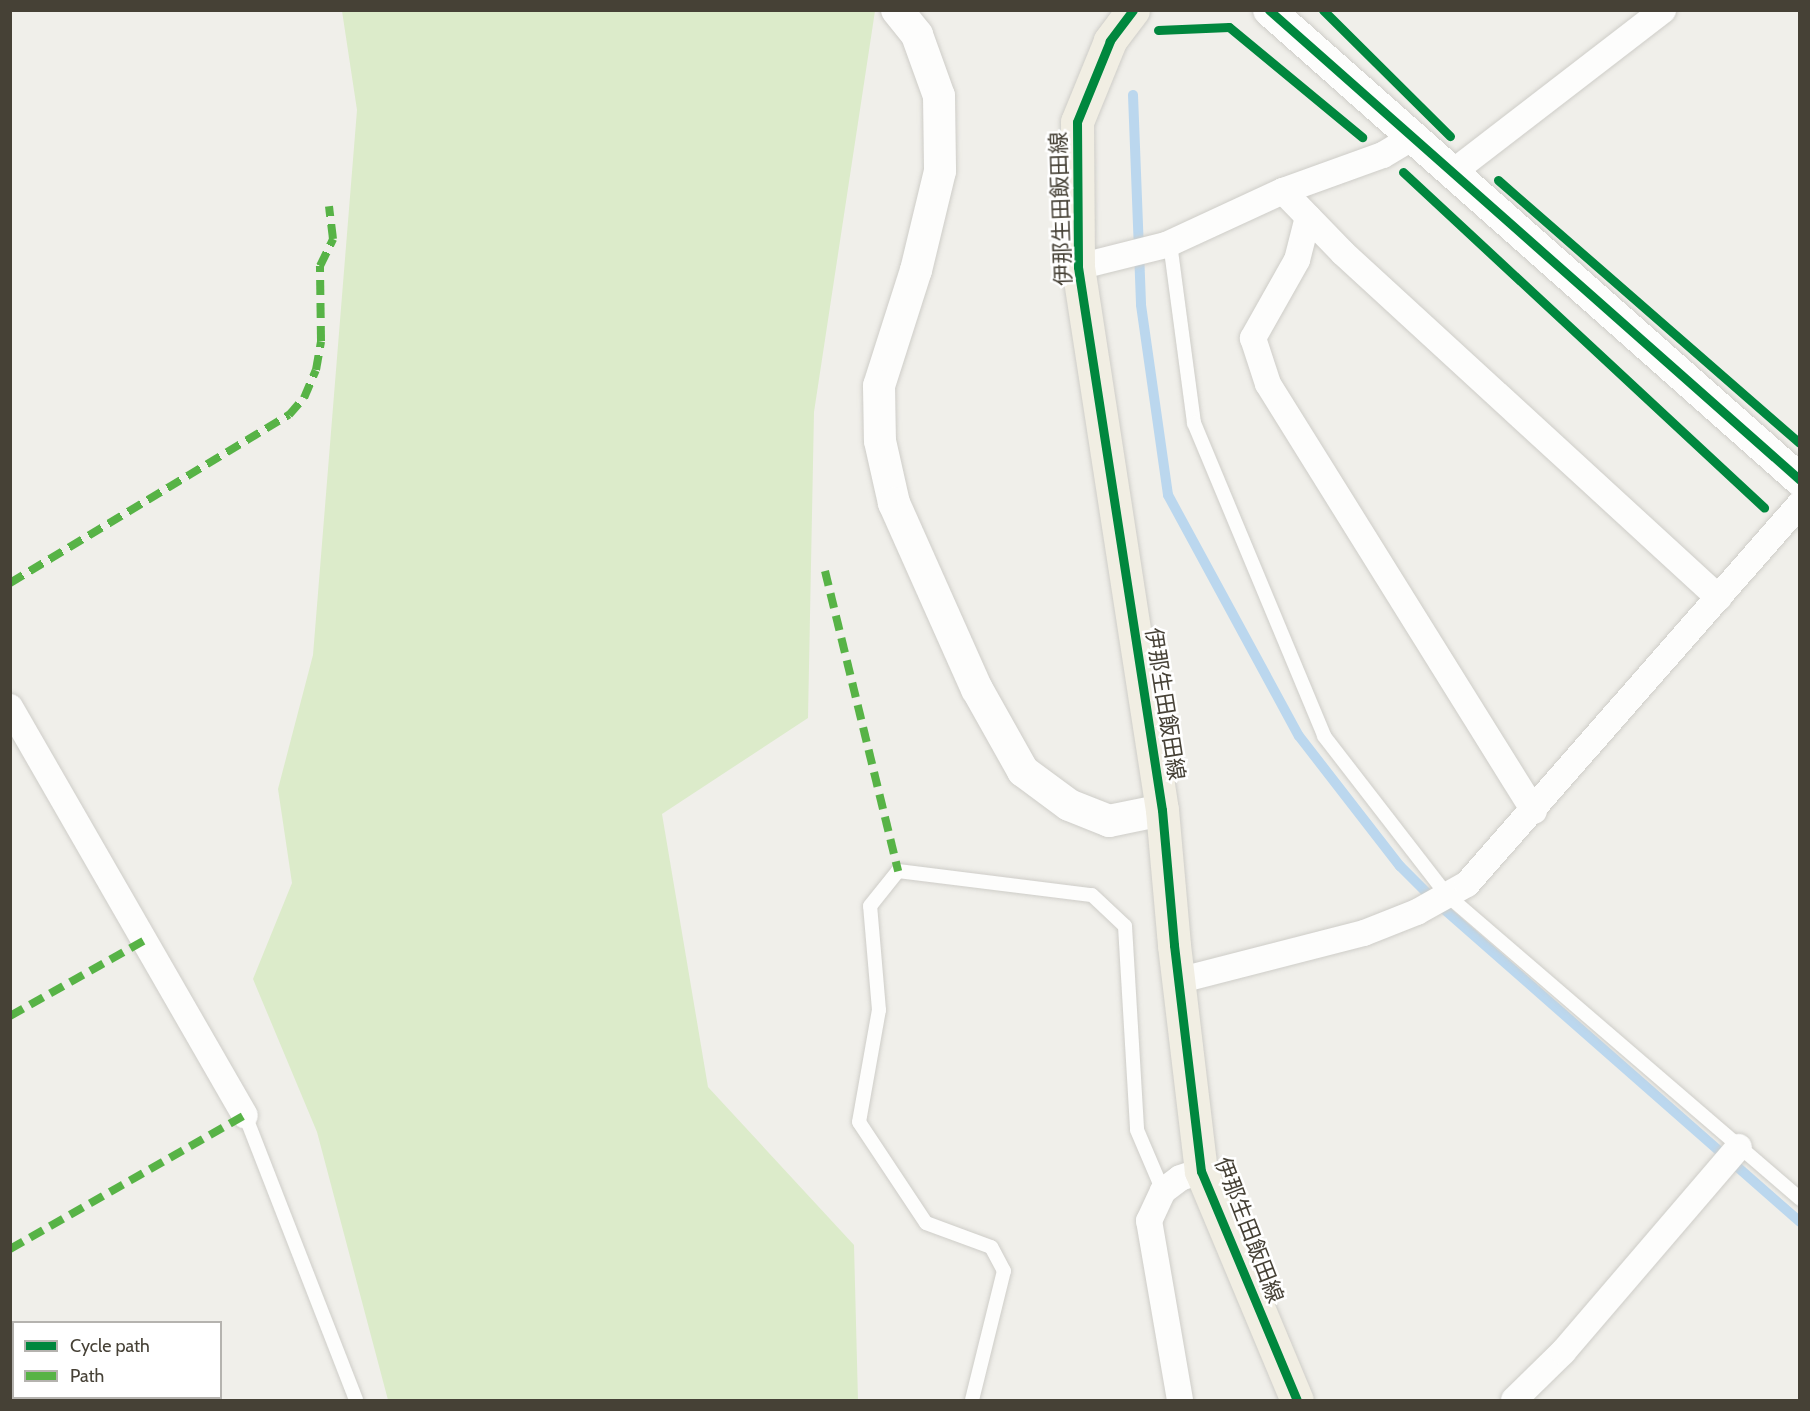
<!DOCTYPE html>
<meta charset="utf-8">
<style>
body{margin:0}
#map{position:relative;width:1810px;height:1411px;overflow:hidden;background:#f0efea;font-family:Cabin,"Noto Sans JP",sans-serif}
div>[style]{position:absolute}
.green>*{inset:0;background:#dcebca}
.stream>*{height:10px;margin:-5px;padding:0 5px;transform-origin:5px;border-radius:5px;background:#bbd7ee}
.roads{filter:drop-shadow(0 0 2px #cecdc8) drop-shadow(0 0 2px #cecdc8)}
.service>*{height:14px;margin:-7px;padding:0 7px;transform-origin:7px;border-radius:7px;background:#fdfdfc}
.minor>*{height:26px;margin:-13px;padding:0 13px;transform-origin:13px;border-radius:13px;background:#fdfdfc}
.tertiary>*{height:32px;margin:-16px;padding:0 16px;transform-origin:16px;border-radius:16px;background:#fdfdfc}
.primary>*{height:33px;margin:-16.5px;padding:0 16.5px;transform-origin:16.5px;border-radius:16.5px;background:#f1eee3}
.quiet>*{height:8px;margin-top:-4px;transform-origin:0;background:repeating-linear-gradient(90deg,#57b346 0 15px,transparent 0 23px)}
.cycleway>*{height:9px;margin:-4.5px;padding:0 4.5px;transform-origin:4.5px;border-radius:4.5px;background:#00873e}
span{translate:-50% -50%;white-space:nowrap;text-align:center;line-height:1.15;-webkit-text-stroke:5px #fff;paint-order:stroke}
.street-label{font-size:22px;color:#464136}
.frame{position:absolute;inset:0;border:12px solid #464136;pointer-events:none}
.legend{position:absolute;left:12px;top:1321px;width:210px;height:78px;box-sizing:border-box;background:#fff;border:2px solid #b5b3af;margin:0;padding:8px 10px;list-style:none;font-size:18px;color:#464136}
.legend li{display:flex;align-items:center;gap:12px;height:30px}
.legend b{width:30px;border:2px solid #b5b3af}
</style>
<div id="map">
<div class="green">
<i style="clip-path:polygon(342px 11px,875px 11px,814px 412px,808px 718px,662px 814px,708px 1087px,854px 1245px,858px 1400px,388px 1400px,317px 1132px,253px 979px,292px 883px,278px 789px,313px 655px,357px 110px)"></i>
</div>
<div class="stream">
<i style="left:1133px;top:95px;width:210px;rotate:87.8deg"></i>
<i style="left:1141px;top:305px;width:192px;rotate:81.9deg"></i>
<i style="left:1168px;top:495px;width:274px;rotate:61.5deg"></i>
<i style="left:1299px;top:736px;width:165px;rotate:52.2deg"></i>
<i style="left:1400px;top:866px;width:52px;rotate:45deg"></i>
<i style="left:1437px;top:903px;width:483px;rotate:41.3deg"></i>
</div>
<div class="roads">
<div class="service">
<i style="left:1170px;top:243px;width:182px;rotate:82.4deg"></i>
<i style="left:1194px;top:423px;width:339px;rotate:67.4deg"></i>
<i style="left:1324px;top:736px;width:201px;rotate:52.3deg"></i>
<i style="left:1447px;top:895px;width:466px;rotate:40.7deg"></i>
<i style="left:245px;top:1115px;width:306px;rotate:68.7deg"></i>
<i style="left:972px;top:1400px;width:133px;rotate:-76.1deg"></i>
<i style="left:1004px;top:1271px;width:27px;rotate:-118deg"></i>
<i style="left:991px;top:1247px;width:69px;rotate:-159.7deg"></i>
<i style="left:926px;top:1223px;width:121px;rotate:-123.6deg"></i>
<i style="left:859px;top:1122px;width:114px;rotate:-79.9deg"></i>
<i style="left:879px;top:1010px;width:104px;rotate:-94.9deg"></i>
<i style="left:870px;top:906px;width:45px;rotate:-51.3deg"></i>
<i style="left:898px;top:871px;width:195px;rotate:7.1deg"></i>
<i style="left:1092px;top:895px;width:45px;rotate:43.2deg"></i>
<i style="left:1125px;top:926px;width:204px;rotate:86.6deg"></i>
<i style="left:1137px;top:1130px;width:66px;rotate:66.9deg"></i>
</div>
<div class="minor">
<i style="left:1453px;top:172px;width:265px;rotate:-37.6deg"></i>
<i style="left:1283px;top:191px;width:86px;rotate:45.9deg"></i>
<i style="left:1343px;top:253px;width:510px;rotate:42.54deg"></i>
<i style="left:1308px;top:217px;width:44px;rotate:104.3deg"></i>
<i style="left:1297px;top:260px;width:90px;rotate:119.4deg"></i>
<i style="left:1253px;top:338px;width:48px;rotate:71.9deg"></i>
<i style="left:1268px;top:384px;width:503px;rotate:58.08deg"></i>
<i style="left:1078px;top:267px;width:91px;rotate:-14deg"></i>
<i style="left:1166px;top:245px;width:129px;rotate:-24.8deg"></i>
<i style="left:1283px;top:191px;width:106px;rotate:-19.8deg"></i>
<i style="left:1383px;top:155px;width:33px;rotate:-31deg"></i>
<i style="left:10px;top:707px;width:471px;rotate:60.1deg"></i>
<i style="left:1177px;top:981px;width:193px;rotate:-14.4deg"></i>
<i style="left:1364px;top:933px;width:57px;rotate:-21.6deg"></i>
<i style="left:1417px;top:912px;width:57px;rotate:-29.2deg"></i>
<i style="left:1467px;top:884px;width:505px;rotate:-48.77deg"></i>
<i style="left:1180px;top:1400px;width:182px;rotate:-99.8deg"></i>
<i style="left:1149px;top:1221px;width:33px;rotate:-65deg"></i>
<i style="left:1163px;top:1191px;width:21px;rotate:-37deg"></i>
<i style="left:1180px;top:1178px;width:22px;rotate:-18deg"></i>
<i style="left:1514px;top:1400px;width:69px;rotate:-44.4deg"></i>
<i style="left:1563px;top:1352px;width:270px;rotate:-49.4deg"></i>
</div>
<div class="tertiary">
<i style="left:897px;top:10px;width:32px;rotate:51deg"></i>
<i style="left:917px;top:35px;width:65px;rotate:70.2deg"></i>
<i style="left:939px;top:96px;width:75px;rotate:89.2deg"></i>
<i style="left:940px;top:171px;width:102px;rotate:103.6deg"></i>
<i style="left:916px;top:270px;width:122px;rotate:107.7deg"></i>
<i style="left:879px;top:386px;width:55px;rotate:89deg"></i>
<i style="left:880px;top:441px;width:64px;rotate:77.3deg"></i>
<i style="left:894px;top:503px;width:204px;rotate:66deg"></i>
<i style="left:977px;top:689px;width:94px;rotate:60.7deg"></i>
<i style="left:1023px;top:771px;width:57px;rotate:36.5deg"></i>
<i style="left:1069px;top:805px;width:43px;rotate:21.8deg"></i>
<i style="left:1109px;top:821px;width:54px;rotate:-11.7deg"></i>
<i style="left:1269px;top:10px;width:709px;rotate:41.51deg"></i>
</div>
<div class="primary">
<i style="left:1133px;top:10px;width:39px;rotate:127deg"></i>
<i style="left:1110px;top:41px;width:87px;rotate:112.2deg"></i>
<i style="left:1077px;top:122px;width:145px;rotate:89.6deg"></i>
<i style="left:1078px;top:267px;width:549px;rotate:81.21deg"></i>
<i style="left:1162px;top:810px;width:136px;rotate:84.9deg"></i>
<i style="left:1174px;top:945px;width:228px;rotate:83.2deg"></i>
<i style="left:1201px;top:1171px;width:248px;rotate:67.3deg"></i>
</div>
</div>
<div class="quiet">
<i style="left:825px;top:571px;width:309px;rotate:76.3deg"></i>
<i style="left:10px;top:583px;width:326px;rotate:-31.1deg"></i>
<i style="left:289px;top:415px;width:23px;rotate:-49deg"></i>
<i style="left:304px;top:398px;width:30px;rotate:-67deg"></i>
<i style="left:316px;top:370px;width:29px;rotate:-80deg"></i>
<i style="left:321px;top:341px;width:75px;rotate:-90.8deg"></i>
<i style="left:320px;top:266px;width:30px;rotate:-64deg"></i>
<i style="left:333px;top:239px;width:33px;rotate:-97deg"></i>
<i style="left:10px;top:1016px;width:155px;rotate:-29.4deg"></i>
<i style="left:10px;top:1249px;width:271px;rotate:-29.7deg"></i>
</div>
<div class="cycleway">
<i style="left:1133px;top:10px;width:39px;rotate:127deg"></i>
<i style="left:1110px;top:41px;width:87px;rotate:112.2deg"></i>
<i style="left:1077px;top:122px;width:145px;rotate:89.6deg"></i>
<i style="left:1078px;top:267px;width:549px;rotate:81.21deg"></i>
<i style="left:1162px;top:810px;width:136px;rotate:84.9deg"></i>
<i style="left:1174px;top:945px;width:228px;rotate:83.2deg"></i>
<i style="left:1201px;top:1171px;width:248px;rotate:67.3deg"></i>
<i style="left:1269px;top:10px;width:709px;rotate:41.51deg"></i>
<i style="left:1323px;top:10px;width:179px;rotate:44.8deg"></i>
<i style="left:1158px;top:30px;width:71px;rotate:-2.4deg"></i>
<i style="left:1229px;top:27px;width:173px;rotate:39.6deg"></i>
<i style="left:1403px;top:172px;width:493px;rotate:42.9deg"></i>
<i style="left:1498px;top:180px;width:400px;rotate:41.1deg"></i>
</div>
<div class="street-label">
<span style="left:1061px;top:209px;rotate:-92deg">伊那生田飯田線</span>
<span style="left:1165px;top:704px;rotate:81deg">伊那生田飯田線</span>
<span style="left:1249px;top:1230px;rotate:69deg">伊那生田飯田線</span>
</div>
<div class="frame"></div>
<ul class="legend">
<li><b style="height:8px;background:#00873e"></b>Cycle path</li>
<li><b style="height:8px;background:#57b346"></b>Path</li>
</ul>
</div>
